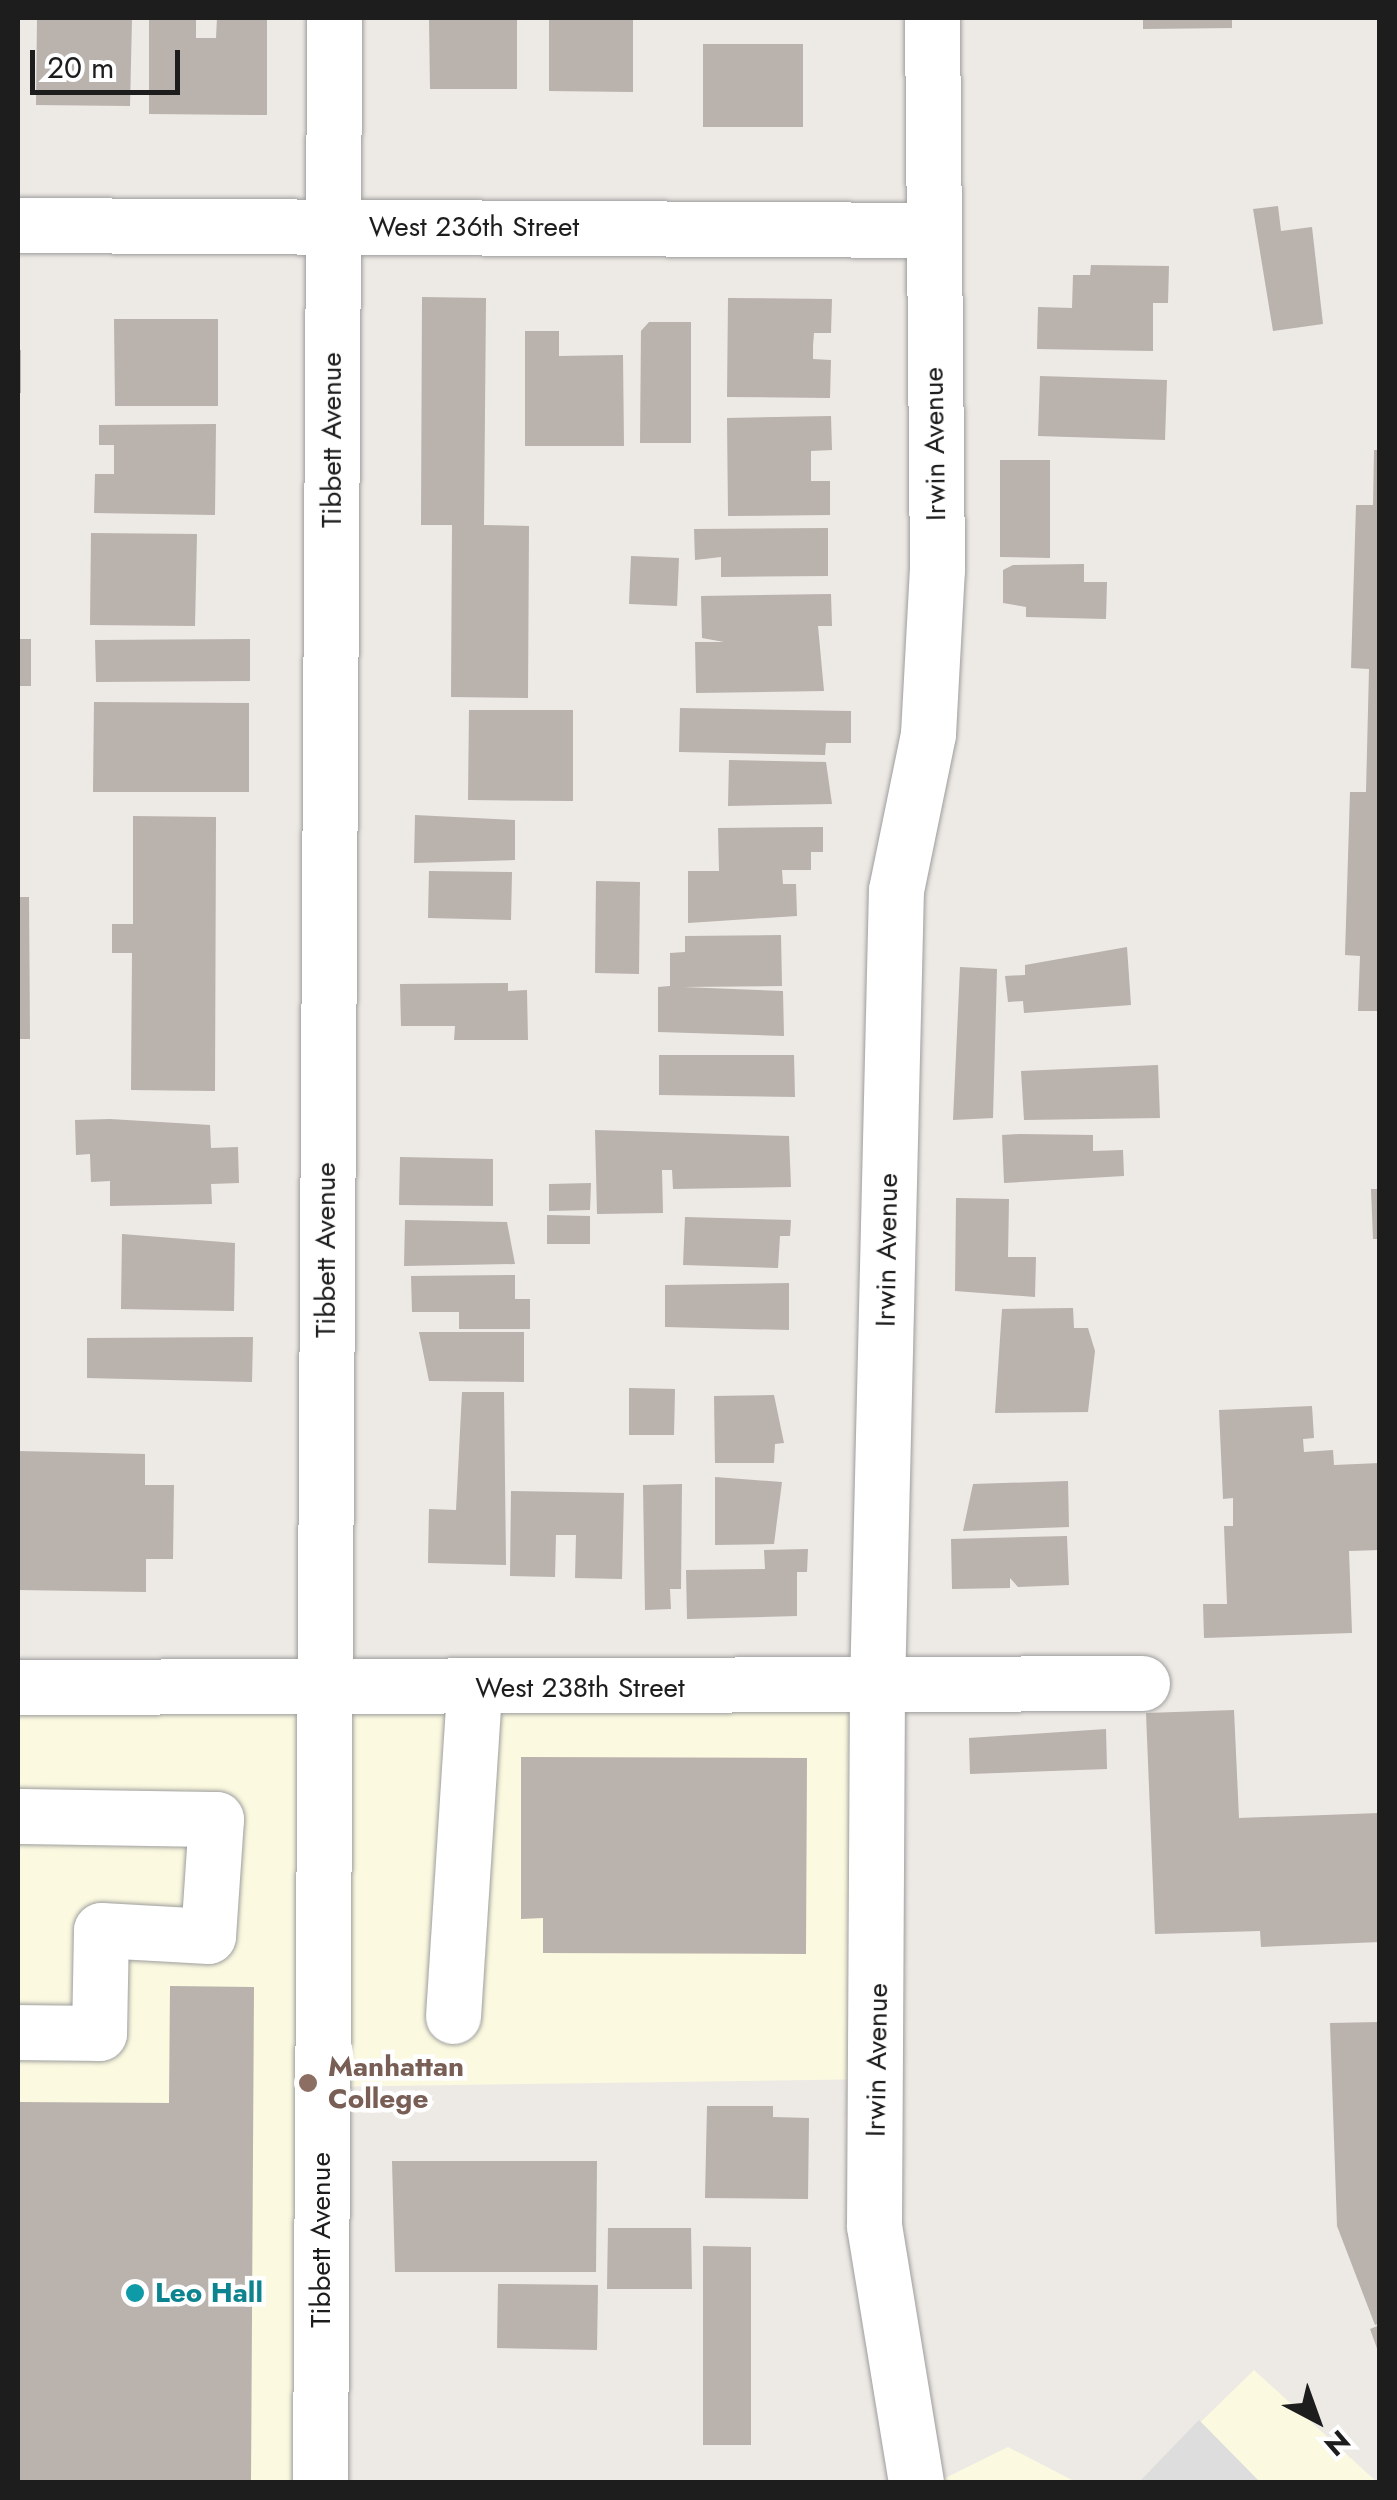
<!DOCTYPE html>
<style>
body{margin:0}
#map{position:relative;width:1397px;height:2500px;overflow:hidden;background:#ede9e4;font-family:Jost,sans-serif}
div>[style]{position:absolute}
.education>*{inset:0;background:#fbf9df}
.parking>*{inset:0;background:#ddd}
.building>*{inset:0;background:#b9b2ad}
.roads{filter:drop-shadow(0 0 2px #9e9e9e) drop-shadow(0 0 2px #9e9e9e)}
.minor>*{height:55px;margin:-27.5px;padding:0 27.5px;transform-origin:27.5px;border-radius:27.5px;background:#fff}
.dots>*{width:28px;height:28px;translate:-50% -50%;box-sizing:border-box;border:5px solid #fff;border-radius:50%}
span{translate:-50% -50%;white-space:nowrap;text-align:center;line-height:1.15;-webkit-text-stroke:9px #fff;paint-order:stroke}
.street-label{font-size:28px;color:#1d1d1d}
.education-label{font-size:28px;color:#785e54;font-weight:700}
.left{translate:0 -50%;text-align:left}
.culture-label{font-size:28px;color:#0d838f;font-weight:700}
.frame{position:absolute;inset:0;border:20px solid #1d1d1d;pointer-events:none}
.north{position:absolute;left:1267px;top:2370px;width:100px;height:100px;-webkit-text-stroke:8px #fff;paint-order:stroke;rotate:139deg;font-size:28px;font-weight:700;line-height:40px;text-align:center;color:#1d1d1d}
.north::after{content:'';display:block;margin:auto;width:35px;height:45px;background:#1d1d1d;clip-path:polygon(50% 0,100% 100%,50% 72%,0 100%)}
.scale{position:absolute;left:30px;top:50px;width:150px;height:45px;box-sizing:border-box;border:5px solid #1d1d1d;border-top:0;padding-left:12px;font-size:30px;line-height:35px;white-space:nowrap;color:#1d1d1d;-webkit-text-stroke:8px #fff;paint-order:stroke}
</style>
<div id="map">
<div class="education">
<i style="clip-path:polygon(18px 1687px,877px 1688px,877px 2079px,322px 2087px,320px 2482px,18px 2482px)"></i>
<i style="clip-path:polygon(1254px 2370px,1377px 2482px,1139px 2482px)"></i>
<i style="clip-path:polygon(1008px 2447px,1076px 2482px,937px 2482px)"></i>
</div>
<div class="parking">
<i style="clip-path:polygon(1199px 2420px,1260px 2482px,1139px 2482px)"></i>
</div>
<div class="building">
<i style="clip-path:polygon(37px 18px,132px 18px,130px 106px,36px 105px)"></i>
<i style="clip-path:polygon(149px 18px,196px 18px,196px 38px,216px 38px,217px 18px,267px 18px,267px 115px,149px 114px)"></i>
<i style="clip-path:polygon(429px 18px,517px 18px,517px 89px,430px 89px)"></i>
<i style="clip-path:polygon(549px 18px,633px 18px,633px 92px,549px 91px)"></i>
<i style="clip-path:polygon(1143px 18px,1232px 18px,1232px 28px,1143px 29px)"></i>
<i style="clip-path:polygon(703px 44px,803px 44px,803px 127px,703px 127px)"></i>
<i style="clip-path:polygon(1278px 206px,1281px 231px,1312px 227px,1323px 324px,1273px 331px,1253px 209px)"></i>
<i style="clip-path:polygon(1091px 265px,1169px 266px,1168px 303px,1153px 303px,1153px 351px,1037px 349px,1038px 307px,1072px 308px,1073px 275px,1090px 275px)"></i>
<i style="clip-path:polygon(422px 297px,486px 298px,484px 525px,529px 526px,528px 698px,451px 697px,452px 525px,421px 525px)"></i>
<i style="clip-path:polygon(728px 298px,832px 299px,831px 333px,814px 333px,813px 346px,813px 359px,831px 360px,830px 398px,727px 397px)"></i>
<i style="clip-path:polygon(114px 319px,218px 319px,218px 406px,115px 406px)"></i>
<i style="clip-path:polygon(649px 322px,691px 322px,691px 443px,640px 443px,641px 331px)"></i>
<i style="clip-path:polygon(525px 331px,559px 331px,559px 356px,623px 355px,624px 446px,525px 446px)"></i>
<i style="clip-path:polygon(18px 350px,21px 350px,21px 393px,18px 393px)"></i>
<i style="clip-path:polygon(1040px 376px,1167px 380px,1165px 440px,1038px 436px)"></i>
<i style="clip-path:polygon(831px 416px,832px 450px,811px 451px,811px 481px,830px 481px,830px 515px,728px 516px,727px 418px)"></i>
<i style="clip-path:polygon(216px 424px,215px 515px,94px 513px,95px 474px,114px 474px,114px 445px,99px 445px,99px 425px)"></i>
<i style="clip-path:polygon(1374px 450px,1380px 450px,1380px 1011px,1358px 1011px,1360px 956px,1345px 955px,1350px 792px,1366px 792px,1369px 669px,1351px 668px,1356px 505px,1373px 505px)"></i>
<i style="clip-path:polygon(1000px 460px,1050px 460px,1050px 558px,1000px 557px)"></i>
<i style="clip-path:polygon(828px 528px,828px 576px,721px 577px,721px 557px,695px 560px,694px 529px)"></i>
<i style="clip-path:polygon(91px 533px,197px 534px,195px 626px,90px 625px)"></i>
<i style="clip-path:polygon(631px 556px,679px 558px,677px 606px,629px 604px)"></i>
<i style="clip-path:polygon(1084px 564px,1084px 582px,1107px 582px,1106px 619px,1026px 617px,1026px 607px,1003px 603px,1003px 570px,1013px 565px)"></i>
<i style="clip-path:polygon(831px 594px,832px 626px,818px 626px,824px 691px,696px 693px,695px 642px,724px 642px,702px 638px,701px 596px)"></i>
<i style="clip-path:polygon(18px 639px,31px 639px,31px 686px,18px 686px)"></i>
<i style="clip-path:polygon(250px 639px,250px 681px,96px 682px,95px 640px)"></i>
<i style="clip-path:polygon(94px 702px,249px 703px,249px 792px,93px 792px)"></i>
<i style="clip-path:polygon(680px 708px,851px 711px,851px 743px,826px 743px,825px 755px,679px 752px)"></i>
<i style="clip-path:polygon(469px 710px,573px 710px,573px 801px,468px 800px)"></i>
<i style="clip-path:polygon(729px 760px,826px 762px,832px 804px,728px 806px)"></i>
<i style="clip-path:polygon(415px 815px,515px 820px,515px 860px,414px 863px)"></i>
<i style="clip-path:polygon(133px 816px,216px 817px,215px 1091px,131px 1090px,132px 953px,112px 953px,112px 924px,133px 924px)"></i>
<i style="clip-path:polygon(823px 827px,823px 852px,811px 852px,811px 870px,782px 870px,783px 884px,796px 884px,797px 916px,688px 923px,688px 871px,719px 871px,718px 828px)"></i>
<i style="clip-path:polygon(429px 871px,512px 872px,511px 920px,428px 918px)"></i>
<i style="clip-path:polygon(596px 881px,640px 882px,639px 974px,595px 973px)"></i>
<i style="clip-path:polygon(18px 897px,29px 897px,30px 1039px,18px 1039px)"></i>
<i style="clip-path:polygon(781px 935px,782px 986px,683px 987px,783px 991px,784px 1036px,658px 1032px,658px 987px,670px 986px,670px 953px,685px 952px,685px 936px)"></i>
<i style="clip-path:polygon(1127px 947px,1131px 1005px,1024px 1013px,1023px 1001px,1008px 1002px,1005px 976px,1025px 975px,1025px 965px)"></i>
<i style="clip-path:polygon(960px 967px,997px 969px,993px 1118px,953px 1120px)"></i>
<i style="clip-path:polygon(508px 983px,508px 991px,527px 990px,528px 1040px,454px 1040px,455px 1026px,401px 1026px,400px 984px)"></i>
<i style="clip-path:polygon(659px 1055px,794px 1055px,795px 1097px,659px 1095px)"></i>
<i style="clip-path:polygon(1158px 1065px,1160px 1118px,1024px 1120px,1021px 1071px)"></i>
<i style="clip-path:polygon(110px 1119px,210px 1125px,211px 1148px,238px 1147px,239px 1183px,211px 1184px,212px 1204px,110px 1206px,110px 1181px,91px 1182px,90px 1154px,76px 1155px,75px 1120px)"></i>
<i style="clip-path:polygon(595px 1130px,789px 1136px,791px 1187px,673px 1189px,672px 1170px,662px 1170px,663px 1213px,597px 1214px)"></i>
<i style="clip-path:polygon(1020px 1134px,1093px 1135px,1093px 1151px,1123px 1150px,1124px 1176px,1004px 1183px,1002px 1135px)"></i>
<i style="clip-path:polygon(400px 1157px,493px 1159px,493px 1206px,399px 1205px)"></i>
<i style="clip-path:polygon(591px 1183px,590px 1210px,549px 1211px,549px 1184px)"></i>
<i style="clip-path:polygon(1371px 1189px,1380px 1189px,1380px 1239px,1373px 1239px)"></i>
<i style="clip-path:polygon(956px 1198px,1009px 1199px,1008px 1257px,1036px 1257px,1035px 1297px,955px 1291px)"></i>
<i style="clip-path:polygon(547px 1215px,590px 1216px,590px 1244px,547px 1244px)"></i>
<i style="clip-path:polygon(685px 1217px,791px 1220px,790px 1236px,780px 1236px,778px 1268px,683px 1265px)"></i>
<i style="clip-path:polygon(405px 1220px,507px 1222px,515px 1264px,404px 1266px)"></i>
<i style="clip-path:polygon(122px 1234px,235px 1243px,234px 1311px,121px 1309px)"></i>
<i style="clip-path:polygon(515px 1275px,515px 1299px,530px 1299px,530px 1329px,459px 1329px,459px 1312px,412px 1312px,411px 1276px)"></i>
<i style="clip-path:polygon(789px 1283px,789px 1330px,665px 1327px,665px 1285px)"></i>
<i style="clip-path:polygon(1073px 1308px,1074px 1328px,1088px 1328px,1095px 1351px,1088px 1412px,995px 1413px,1002px 1309px)"></i>
<i style="clip-path:polygon(419px 1332px,524px 1332px,524px 1382px,429px 1381px)"></i>
<i style="clip-path:polygon(253px 1337px,252px 1382px,87px 1378px,87px 1338px)"></i>
<i style="clip-path:polygon(629px 1388px,675px 1389px,674px 1435px,629px 1435px)"></i>
<i style="clip-path:polygon(462px 1392px,504px 1392px,506px 1565px,428px 1563px,429px 1509px,456px 1510px)"></i>
<i style="clip-path:polygon(774px 1395px,784px 1443px,775px 1444px,774px 1463px,715px 1463px,714px 1396px)"></i>
<i style="clip-path:polygon(1312px 1406px,1314px 1438px,1303px 1439px,1304px 1452px,1333px 1450px,1334px 1465px,1380px 1463px,1380px 1550px,1349px 1551px,1352px 1633px,1204px 1638px,1203px 1604px,1227px 1604px,1224px 1526px,1233px 1526px,1233px 1498px,1223px 1499px,1219px 1410px)"></i>
<i style="clip-path:polygon(18px 1451px,145px 1454px,145px 1485px,174px 1485px,173px 1559px,146px 1559px,146px 1592px,18px 1590px)"></i>
<i style="clip-path:polygon(715px 1477px,782px 1482px,774px 1544px,715px 1545px)"></i>
<i style="clip-path:polygon(1068px 1481px,1069px 1527px,963px 1531px,973px 1484px)"></i>
<i style="clip-path:polygon(682px 1484px,681px 1589px,670px 1589px,671px 1609px,645px 1610px,643px 1485px)"></i>
<i style="clip-path:polygon(511px 1491px,624px 1493px,622px 1579px,575px 1578px,576px 1535px,556px 1535px,555px 1577px,510px 1576px)"></i>
<i style="clip-path:polygon(1067px 1536px,1069px 1585px,1018px 1587px,1010px 1578px,1010px 1588px,952px 1589px,951px 1539px)"></i>
<i style="clip-path:polygon(808px 1549px,807px 1572px,797px 1572px,797px 1616px,687px 1619px,686px 1570px,765px 1569px,764px 1550px)"></i>
<i style="clip-path:polygon(1234px 1710px,1239px 1818px,1380px 1813px,1380px 1942px,1261px 1947px,1260px 1931px,1155px 1934px,1146px 1713px)"></i>
<i style="clip-path:polygon(1106px 1729px,1107px 1769px,970px 1774px,969px 1738px)"></i>
<i style="clip-path:polygon(521px 1757px,807px 1758px,806px 1954px,543px 1953px,543px 1918px,521px 1919px)"></i>
<i style="clip-path:polygon(170px 1986px,254px 1987px,251px 2482px,18px 2482px,18px 2102px,169px 2103px)"></i>
<i style="clip-path:polygon(1380px 2022px,1380px 2323px,1375px 2325px,1337px 2226px,1330px 2023px)"></i>
<i style="clip-path:polygon(707px 2106px,773px 2106px,773px 2117px,809px 2118px,808px 2199px,705px 2198px)"></i>
<i style="clip-path:polygon(392px 2161px,597px 2161px,596px 2272px,395px 2272px)"></i>
<i style="clip-path:polygon(608px 2228px,691px 2228px,692px 2289px,607px 2289px)"></i>
<i style="clip-path:polygon(703px 2246px,751px 2247px,751px 2445px,703px 2445px)"></i>
<i style="clip-path:polygon(498px 2284px,598px 2285px,597px 2350px,497px 2348px)"></i>
<i style="clip-path:polygon(1380px 2325px,1380px 2354px,1379px 2354px,1370px 2329px)"></i>
</div>
<div class="roads">
<div class="minor">
<i style="left:18px;top:225px;width:912px;rotate:0.31deg"></i>
<i style="left:18px;top:1687px;width:1124px;rotate:-0.2deg"></i>
<i style="left:18px;top:1816px;width:198px;rotate:0.9deg"></i>
<i style="left:216px;top:1819px;width:117px;rotate:93.9deg"></i>
<i style="left:208px;top:1936px;width:107px;rotate:-176.8deg"></i>
<i style="left:101px;top:1930px;width:103px;rotate:91.1deg"></i>
<i style="left:99px;top:2033px;width:81px;rotate:-179.3deg"></i>
<i style="left:453px;top:2016px;width:329px;rotate:-86.3deg"></i>
<i style="left:320px;top:2482px;width:2464px;rotate:-89.67deg"></i>
<i style="left:916px;top:2482px;width:259px;rotate:-99.3deg"></i>
<i style="left:874px;top:2226px;width:538px;rotate:-89.68deg"></i>
<i style="left:877px;top:1688px;width:798px;rotate:-88.64deg"></i>
<i style="left:896px;top:890px;width:159px;rotate:-78.4deg"></i>
<i style="left:928px;top:734px;width:164px;rotate:-86.9deg"></i>
<i style="left:937px;top:570px;width:552px;rotate:-90.52deg"></i>
</div>
</div>
<div class="dots">
<i style="left:308px;top:2083px;background:#8d6e63"></i>
<i style="left:135px;top:2293px;background:#0f9aa8"></i>
</div>
<div class="street-label">
<span style="left:474px;top:227px">West 236th Street</span>
<span style="left:332px;top:440px;rotate:-90deg">Tibbett Avenue</span>
<span style="left:935px;top:444px;rotate:-91deg">Irwin Avenue</span>
<span style="left:326px;top:1250px;rotate:-90deg">Tibbett Avenue</span>
<span style="left:887px;top:1250px;rotate:-89deg">Irwin Avenue</span>
<span style="left:580px;top:1688px">West 238th Street</span>
<span style="left:877px;top:2060px;rotate:-89deg">Irwin Avenue</span>
<span style="left:321px;top:2240px;rotate:-90deg">Tibbett Avenue</span>
</div>
<div class="education-label">
<span class="left" style="left:328px;top:2083px">Manhattan<br>College</span>
</div>
<div class="culture-label">
<span class="left" style="left:155px;top:2293px">Leo Hall</span>
</div>
<div class="frame"></div>
<div class="north">N</div>
<div class="scale">20 m</div>
</div>
